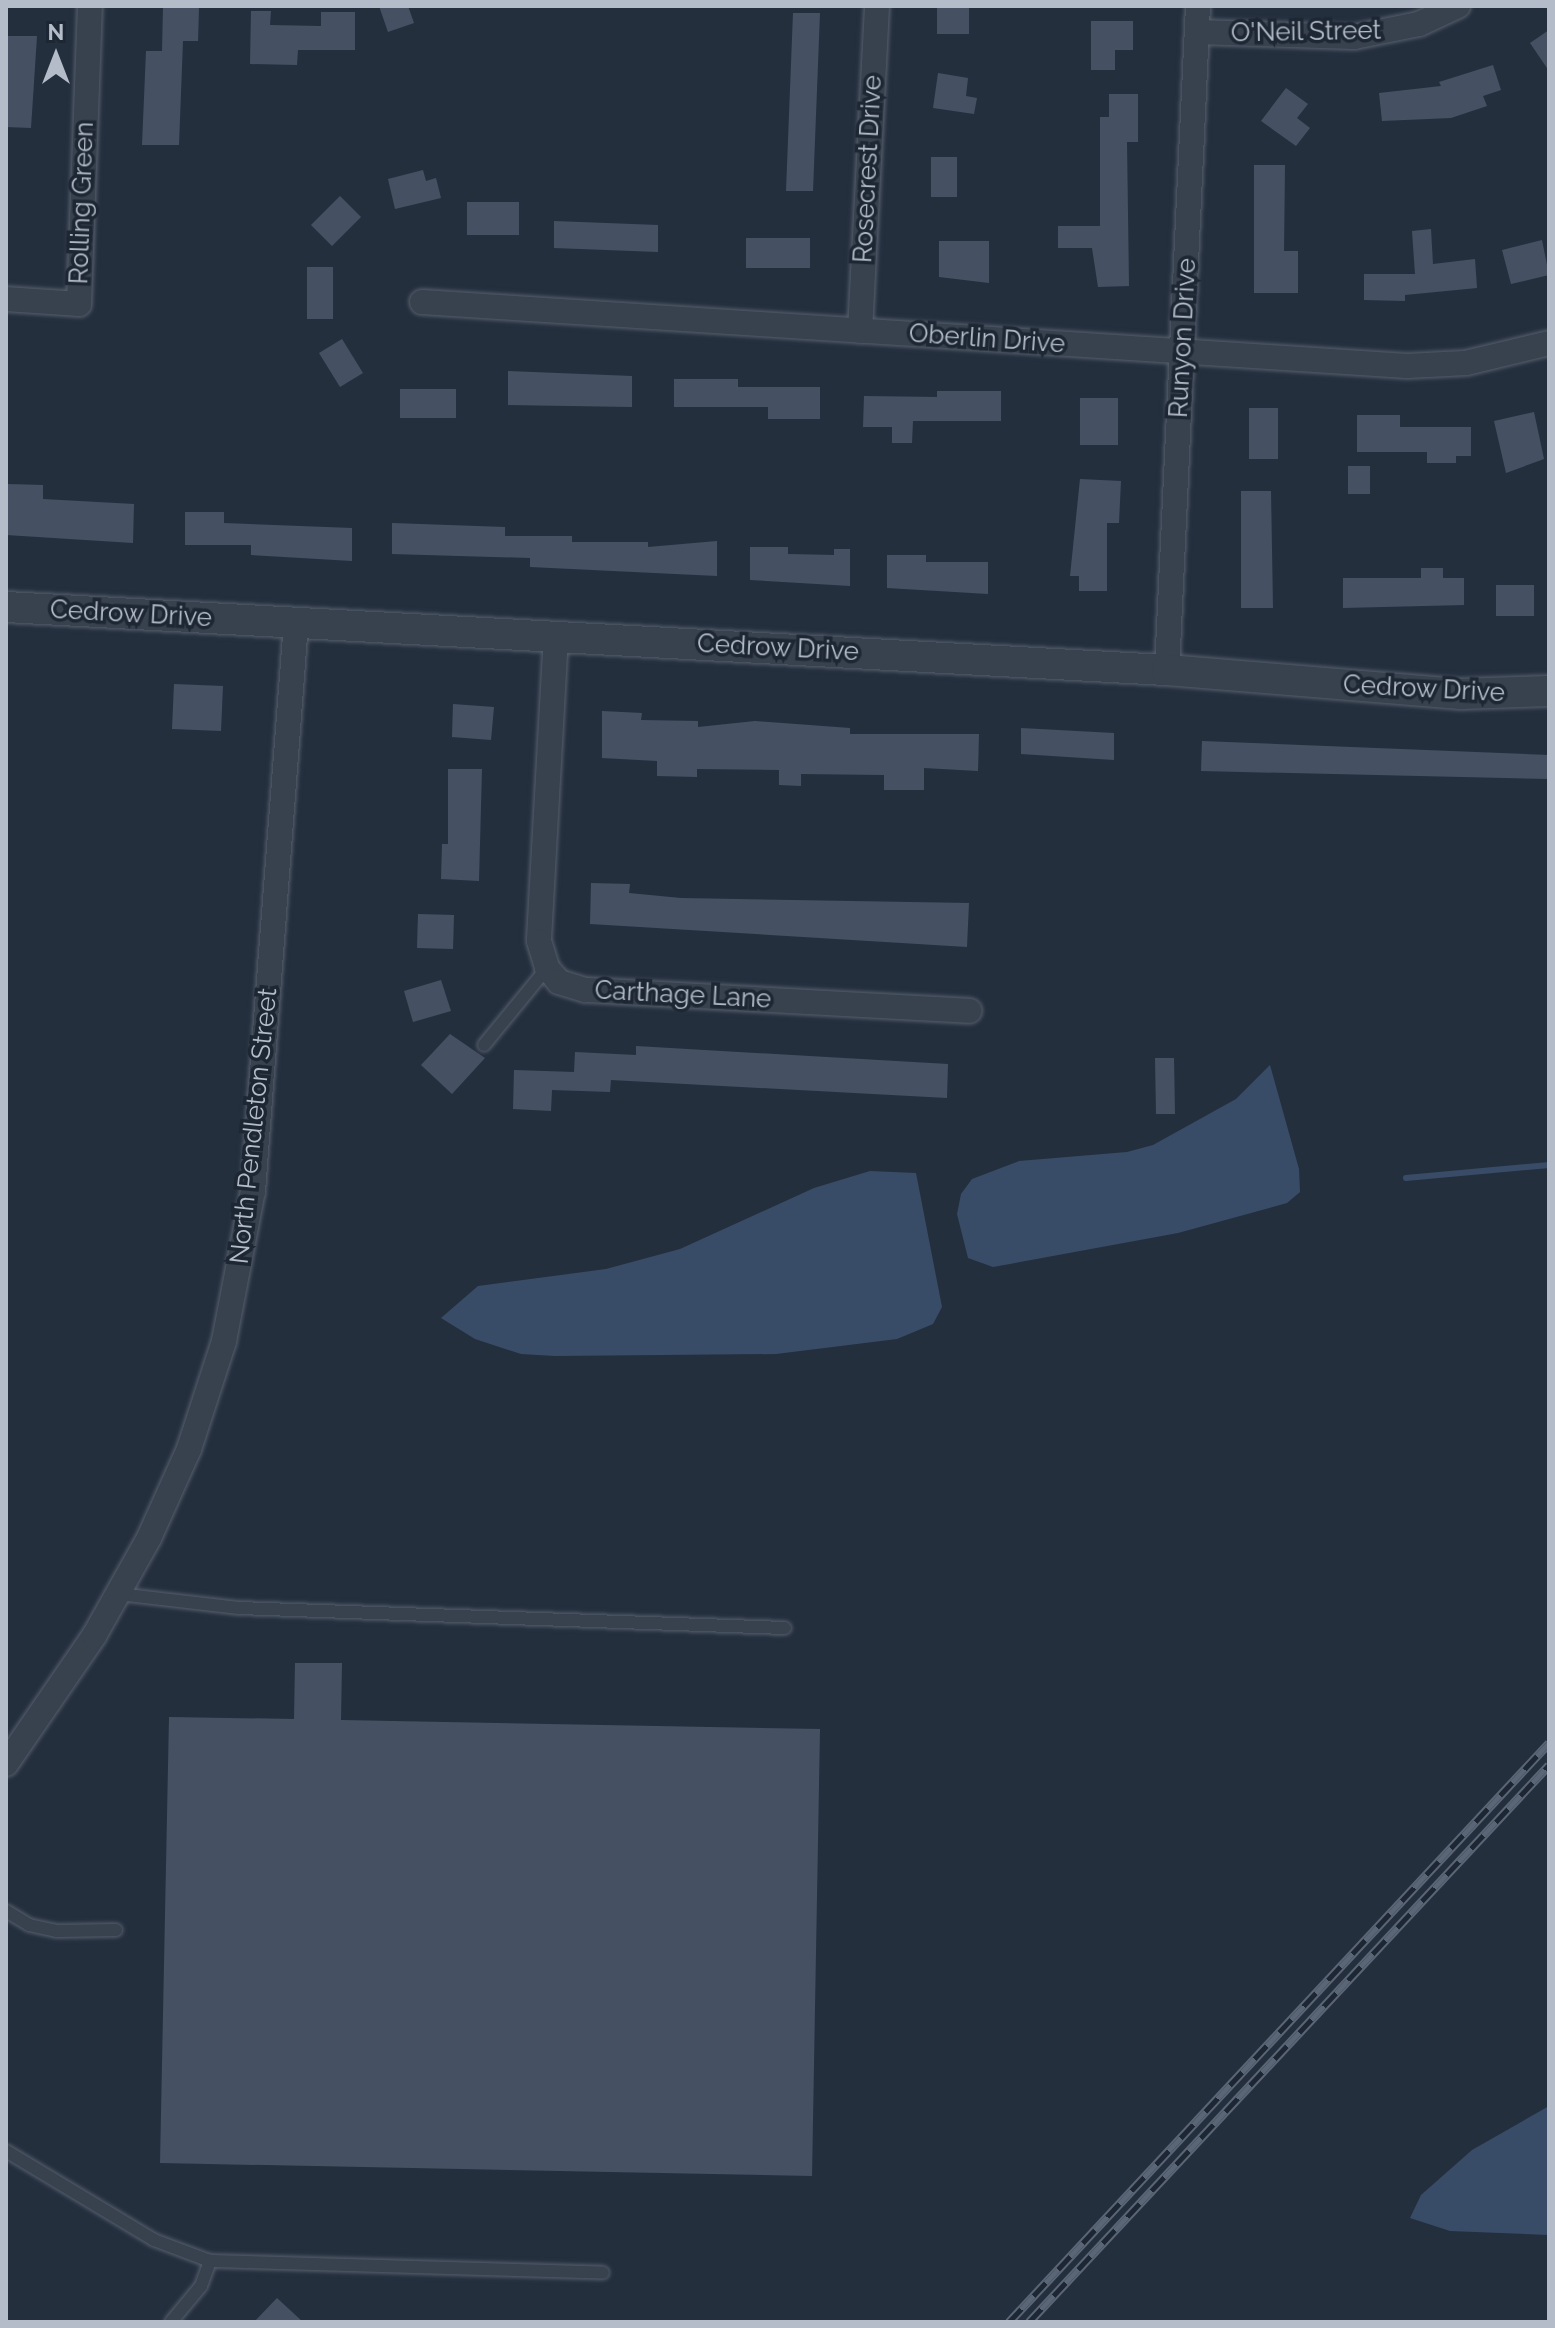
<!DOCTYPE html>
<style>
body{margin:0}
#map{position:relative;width:1555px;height:2328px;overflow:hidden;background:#242f3e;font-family:Raleway,sans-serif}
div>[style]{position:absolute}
.water>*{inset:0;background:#394c67}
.stream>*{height:6px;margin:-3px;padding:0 3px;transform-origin:3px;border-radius:3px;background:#394c67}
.building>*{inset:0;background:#455162}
.roads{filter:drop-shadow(0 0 2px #565f6c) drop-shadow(0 0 2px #565f6c)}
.service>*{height:12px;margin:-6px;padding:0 6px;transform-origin:6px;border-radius:6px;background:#38414e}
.minor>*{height:24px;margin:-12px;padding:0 12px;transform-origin:12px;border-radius:12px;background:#38414e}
.tertiary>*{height:30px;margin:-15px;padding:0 15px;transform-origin:15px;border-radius:15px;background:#38414e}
.rail>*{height:9px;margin-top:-4.5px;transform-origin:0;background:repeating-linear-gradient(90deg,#1d2633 0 18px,#5a6575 0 36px);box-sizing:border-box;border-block:2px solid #5a6575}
span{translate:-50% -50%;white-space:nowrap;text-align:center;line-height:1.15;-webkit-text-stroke:7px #1d2633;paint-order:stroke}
.street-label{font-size:26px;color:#b4bcc9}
.frame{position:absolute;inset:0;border:8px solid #b4bcc9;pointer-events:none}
.north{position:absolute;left:16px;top:16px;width:80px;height:80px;-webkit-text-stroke:6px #1d2633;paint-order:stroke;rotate:0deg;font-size:22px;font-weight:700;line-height:32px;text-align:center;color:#b4bcc9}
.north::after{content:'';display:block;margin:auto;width:28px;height:36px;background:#b4bcc9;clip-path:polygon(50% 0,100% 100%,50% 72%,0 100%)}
</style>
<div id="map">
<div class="water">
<i style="clip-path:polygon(1270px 1065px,1299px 1169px,1300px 1192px,1287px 1203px,1178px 1233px,993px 1267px,968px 1258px,957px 1214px,961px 1194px,972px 1179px,1019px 1161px,1127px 1152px,1153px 1145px,1236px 1099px)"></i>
<i style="clip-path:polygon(870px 1171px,916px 1173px,942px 1307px,933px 1324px,897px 1339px,776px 1354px,555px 1356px,521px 1354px,475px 1339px,441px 1318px,478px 1286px,606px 1269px,680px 1249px,814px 1188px)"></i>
<i style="clip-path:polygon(1549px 2106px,1549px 2235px,1450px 2231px,1410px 2218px,1421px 2195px,1472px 2150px)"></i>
</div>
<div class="stream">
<i style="left:1406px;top:1178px;width:144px;rotate:-5.2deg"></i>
</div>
<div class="building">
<i style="clip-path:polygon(379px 6px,408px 6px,414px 23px,388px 32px)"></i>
<i style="clip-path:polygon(937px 6px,969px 6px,969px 34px,937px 34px)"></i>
<i style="clip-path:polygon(163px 7px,199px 8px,198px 41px,183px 41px,179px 145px,142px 145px,146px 51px,162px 51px)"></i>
<i style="clip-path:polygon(251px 11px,271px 11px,270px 25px,321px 26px,321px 12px,355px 12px,355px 50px,298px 50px,297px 65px,250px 64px)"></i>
<i style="clip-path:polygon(793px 13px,820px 13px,813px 191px,786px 191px)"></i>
<i style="clip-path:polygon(1091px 21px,1133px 21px,1133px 50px,1115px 50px,1115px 70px,1091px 70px)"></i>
<i style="clip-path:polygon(1549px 30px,1549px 71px,1530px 43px)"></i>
<i style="clip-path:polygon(6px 36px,37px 36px,31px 128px,6px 127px)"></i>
<i style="clip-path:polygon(1493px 65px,1501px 90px,1483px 96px,1487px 106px,1451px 118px,1382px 121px,1379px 93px,1441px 86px,1439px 82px)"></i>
<i style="clip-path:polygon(938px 73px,968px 78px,966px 96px,977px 98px,974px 114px,933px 108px)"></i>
<i style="clip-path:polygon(1286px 88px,1308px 104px,1297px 118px,1310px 128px,1296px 146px,1261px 121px)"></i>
<i style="clip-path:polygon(1109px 94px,1138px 94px,1138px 142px,1127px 142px,1129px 286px,1098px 287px,1092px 248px,1058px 248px,1058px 226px,1100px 226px,1100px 117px,1109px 117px)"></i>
<i style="clip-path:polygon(931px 157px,957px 157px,957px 197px,931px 197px)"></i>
<i style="clip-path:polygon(1254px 165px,1285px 165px,1284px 251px,1298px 251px,1298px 293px,1254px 293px)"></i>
<i style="clip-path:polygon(423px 170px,426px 181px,436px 178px,441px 198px,395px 209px,388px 179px)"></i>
<i style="clip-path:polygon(340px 196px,361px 217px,332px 246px,311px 225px)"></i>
<i style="clip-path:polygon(467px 202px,519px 202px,519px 235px,467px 235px)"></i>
<i style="clip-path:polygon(554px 221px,658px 225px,658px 252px,554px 248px)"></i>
<i style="clip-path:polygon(1431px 229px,1433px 264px,1475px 259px,1477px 288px,1405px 295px,1405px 301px,1364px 300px,1364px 274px,1415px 274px,1412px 231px)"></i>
<i style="clip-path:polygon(746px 238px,810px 238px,810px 268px,746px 268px)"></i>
<i style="clip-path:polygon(1542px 240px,1549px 275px,1511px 284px,1502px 250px)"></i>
<i style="clip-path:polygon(939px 241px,989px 241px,989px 283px,939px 277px)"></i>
<i style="clip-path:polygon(307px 267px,333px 267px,333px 319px,307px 319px)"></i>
<i style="clip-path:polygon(342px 339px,363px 373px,340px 387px,319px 353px)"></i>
<i style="clip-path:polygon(508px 371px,632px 376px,632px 407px,508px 405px)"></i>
<i style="clip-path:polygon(674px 379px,738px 379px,738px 387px,820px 387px,820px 419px,768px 419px,768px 407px,674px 407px)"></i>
<i style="clip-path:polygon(400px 389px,456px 389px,456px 418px,400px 418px)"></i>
<i style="clip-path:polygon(937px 391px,1001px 391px,1001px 421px,913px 421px,912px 443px,892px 443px,892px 427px,863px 427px,864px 396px,937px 397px)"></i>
<i style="clip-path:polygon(1080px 398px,1118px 398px,1118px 445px,1080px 445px)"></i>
<i style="clip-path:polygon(1249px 408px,1278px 408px,1278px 459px,1249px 459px)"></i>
<i style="clip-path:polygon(1534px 412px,1544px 459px,1506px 473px,1494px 421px)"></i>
<i style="clip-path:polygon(1357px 415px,1400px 415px,1400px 427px,1471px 427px,1471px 456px,1456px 456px,1456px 463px,1427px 463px,1427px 452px,1357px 452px)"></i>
<i style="clip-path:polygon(1348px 466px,1370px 466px,1370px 494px,1348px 494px)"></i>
<i style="clip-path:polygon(1080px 479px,1121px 481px,1119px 523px,1107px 523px,1107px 591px,1079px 591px,1079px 576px,1070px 576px)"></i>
<i style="clip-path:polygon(7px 484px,43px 485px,43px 499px,134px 504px,133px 543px,6px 535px)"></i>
<i style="clip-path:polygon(1241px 491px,1271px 491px,1273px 608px,1241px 608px)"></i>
<i style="clip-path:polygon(185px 512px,224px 512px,224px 523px,352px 528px,352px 561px,251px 555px,251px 545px,185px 545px)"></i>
<i style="clip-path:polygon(392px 523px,505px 527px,505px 536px,572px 536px,572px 542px,648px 542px,648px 547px,717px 541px,717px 576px,530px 567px,530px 558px,392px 554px)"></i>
<i style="clip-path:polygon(750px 547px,788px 547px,788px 554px,834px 555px,834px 549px,850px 549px,850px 586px,750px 580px)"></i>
<i style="clip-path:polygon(887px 555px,926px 555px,926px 562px,988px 562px,988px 594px,887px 588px)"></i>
<i style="clip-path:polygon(1421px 568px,1443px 568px,1443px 578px,1464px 578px,1464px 605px,1343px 608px,1343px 578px,1421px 578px)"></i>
<i style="clip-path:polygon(1496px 585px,1534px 585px,1534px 616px,1496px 616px)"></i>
<i style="clip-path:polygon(174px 684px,223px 686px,221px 731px,172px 729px)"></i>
<i style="clip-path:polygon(453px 704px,494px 707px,491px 740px,452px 737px)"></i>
<i style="clip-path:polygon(602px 711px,642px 713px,641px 720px,698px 721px,698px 727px,755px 721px,850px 728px,850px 734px,979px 734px,978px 771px,924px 768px,924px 790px,884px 790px,884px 775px,801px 774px,801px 786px,779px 785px,779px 770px,697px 769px,697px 777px,657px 776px,657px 761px,602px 758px)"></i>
<i style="clip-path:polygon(1021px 728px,1114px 733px,1114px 760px,1021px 754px)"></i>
<i style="clip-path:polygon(1202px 741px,1549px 755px,1549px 779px,1201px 771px)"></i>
<i style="clip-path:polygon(448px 769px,482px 769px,479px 881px,441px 879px,442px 844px,448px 844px)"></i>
<i style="clip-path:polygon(591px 883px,630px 884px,629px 893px,681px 898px,969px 903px,967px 947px,590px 924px)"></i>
<i style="clip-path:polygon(418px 914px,454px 915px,453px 949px,417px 948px)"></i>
<i style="clip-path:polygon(441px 980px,451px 1011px,413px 1022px,404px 991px)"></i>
<i style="clip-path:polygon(450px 1034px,485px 1058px,452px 1094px,421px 1065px)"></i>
<i style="clip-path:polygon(636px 1046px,948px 1064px,947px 1098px,611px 1080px,610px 1092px,552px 1090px,551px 1111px,513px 1109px,514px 1070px,574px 1072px,575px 1052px,636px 1055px)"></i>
<i style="clip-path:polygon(1155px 1058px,1174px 1058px,1175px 1114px,1156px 1114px)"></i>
<i style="clip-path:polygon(295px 1663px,342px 1663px,341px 1720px,820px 1729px,812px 2176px,160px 2163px,169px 1717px,294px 1719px)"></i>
<i style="clip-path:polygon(277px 2298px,303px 2322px,254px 2322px)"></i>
</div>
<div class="roads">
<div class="service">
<i style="left:484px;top:1045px;width:99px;rotate:-50.7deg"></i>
<i style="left:118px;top:1594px;width:122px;rotate:6.6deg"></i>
<i style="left:239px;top:1608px;width:546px;rotate:2.1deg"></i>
<i style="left:6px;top:1911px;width:27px;rotate:31deg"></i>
<i style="left:29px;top:1925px;width:29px;rotate:12deg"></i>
<i style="left:57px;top:1931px;width:59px;rotate:-1deg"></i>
<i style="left:6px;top:2151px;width:173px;rotate:31deg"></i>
<i style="left:154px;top:2240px;width:60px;rotate:20.6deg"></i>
<i style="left:210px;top:2261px;width:393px;rotate:1.7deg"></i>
<i style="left:171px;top:2322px;width:47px;rotate:-50.2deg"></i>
<i style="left:201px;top:2286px;width:27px;rotate:-70deg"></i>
</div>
<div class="minor">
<i style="left:1197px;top:32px;width:157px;rotate:1.8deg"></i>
<i style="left:1354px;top:37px;width:66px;rotate:-11.3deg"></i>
<i style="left:1419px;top:24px;width:43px;rotate:-24.8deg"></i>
<i style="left:6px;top:299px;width:73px;rotate:3.9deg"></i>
<i style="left:79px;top:304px;width:298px;rotate:-87.9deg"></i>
<i style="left:422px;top:302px;width:987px;rotate:3.72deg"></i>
<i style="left:1407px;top:366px;width:59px;rotate:-2.9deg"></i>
<i style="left:1466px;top:363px;width:85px;rotate:-13.5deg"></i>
<i style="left:860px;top:331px;width:325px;rotate:-87deg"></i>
<i style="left:556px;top:635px;width:306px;rotate:93.2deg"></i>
<i style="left:539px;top:941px;width:28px;rotate:73deg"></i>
<i style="left:547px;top:968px;width:18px;rotate:49deg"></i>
<i style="left:559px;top:982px;width:28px;rotate:17deg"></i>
<i style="left:586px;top:990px;width:384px;rotate:3.1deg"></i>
<i style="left:1167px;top:670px;width:665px;rotate:-87.33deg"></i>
<i style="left:6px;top:1764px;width:155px;rotate:-55.5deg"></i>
<i style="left:94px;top:1636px;width:112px;rotate:-60.7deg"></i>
<i style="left:149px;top:1538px;width:98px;rotate:-65.8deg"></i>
<i style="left:189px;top:1449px;width:114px;rotate:-72deg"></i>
<i style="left:224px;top:1341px;width:153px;rotate:-79.1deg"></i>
<i style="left:253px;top:1191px;width:570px;rotate:-85.67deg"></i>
</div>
<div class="tertiary">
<i style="left:6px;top:607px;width:1163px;rotate:3.11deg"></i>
<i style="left:1167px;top:670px;width:295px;rotate:4.7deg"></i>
<i style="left:1461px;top:694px;width:88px;rotate:-2deg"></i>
</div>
</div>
<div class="rail">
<i style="left:1009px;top:2322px;width:792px;rotate:-47deg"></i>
<i style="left:1029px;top:2322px;width:762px;rotate:-46.97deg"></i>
</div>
<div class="street-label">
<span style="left:1306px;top:32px;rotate:-1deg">O'Neil Street</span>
<span style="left:868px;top:169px;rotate:-87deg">Rosecrest Drive</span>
<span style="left:82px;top:203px;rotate:-88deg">Rolling Green</span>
<span style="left:1183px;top:338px;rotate:-87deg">Runyon Drive</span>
<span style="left:987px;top:339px;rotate:4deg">Oberlin Drive</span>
<span style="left:131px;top:614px;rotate:3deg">Cedrow Drive</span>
<span style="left:778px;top:648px;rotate:3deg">Cedrow Drive</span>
<span style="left:1424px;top:689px;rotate:3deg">Cedrow Drive</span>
<span style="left:683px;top:995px;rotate:3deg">Carthage Lane</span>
<span style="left:254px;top:1126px;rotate:-84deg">North Pendleton Street</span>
</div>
<div class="frame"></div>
<div class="north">N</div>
</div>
